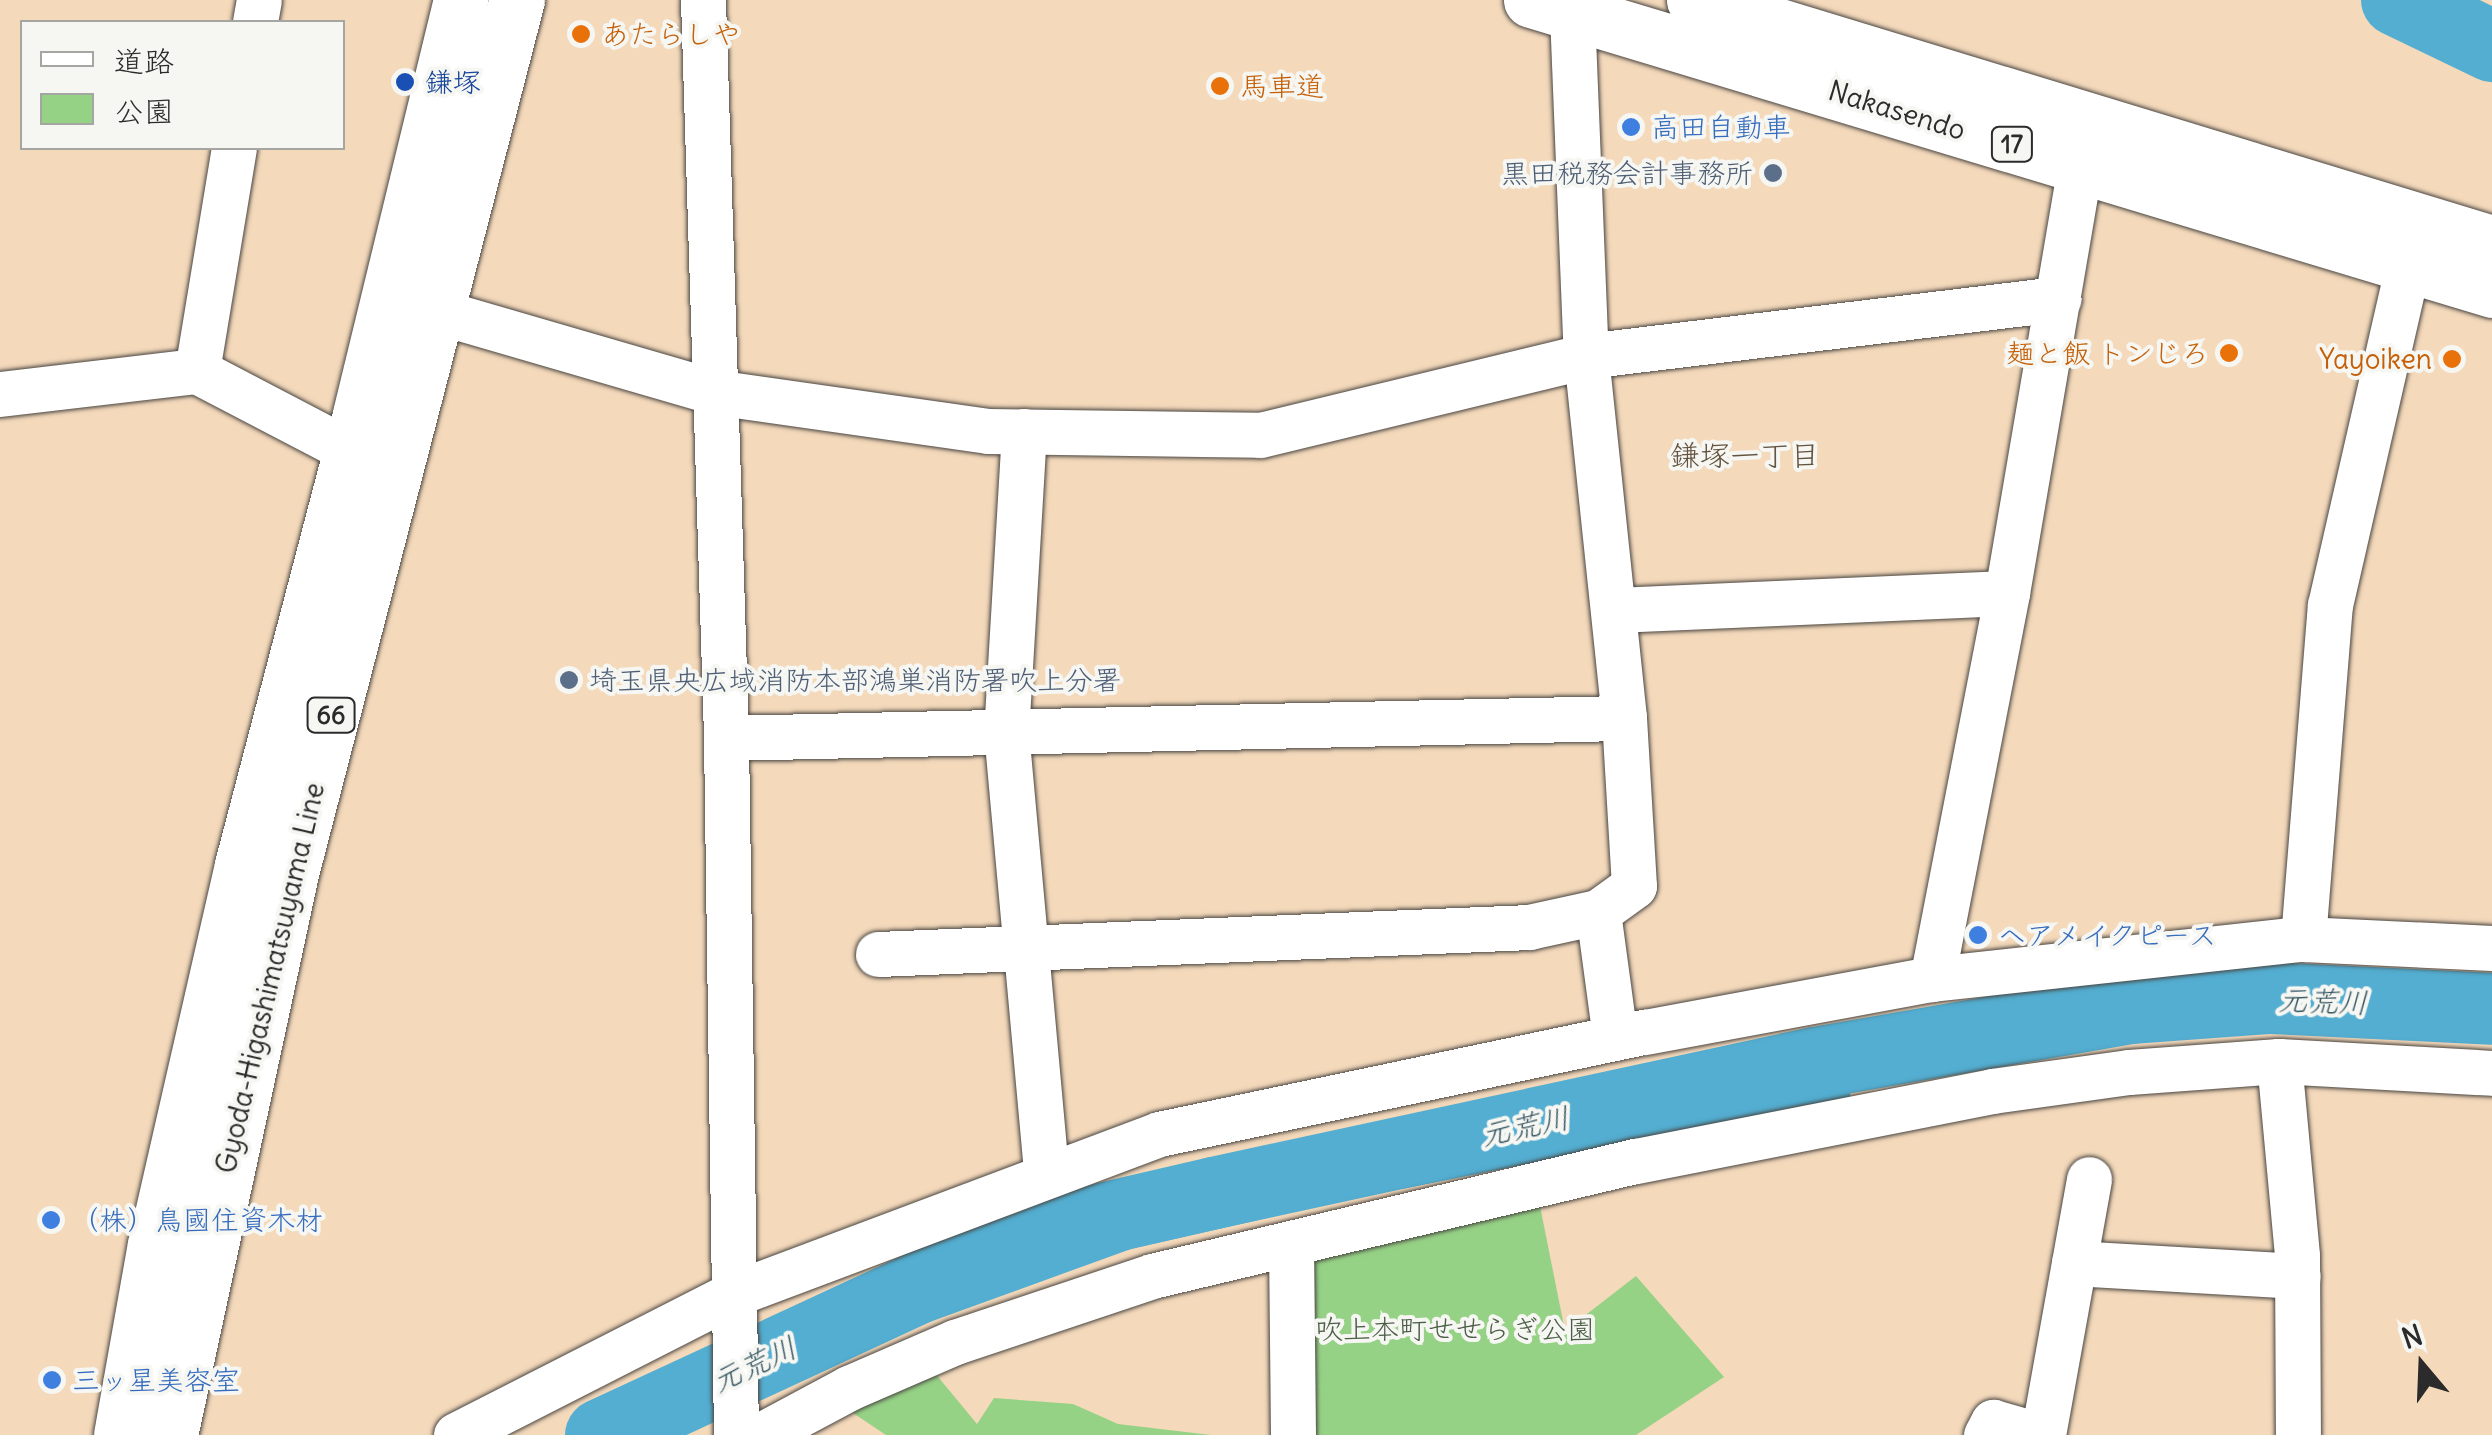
<!DOCTYPE html>
<meta charset="utf-8">
<style>
body{margin:0}
#map{position:relative;width:2492px;height:1435px;overflow:hidden;background:#f4d9bb;font-family:Delius,"Klee One",sans-serif}
div>[style]{position:absolute}
.green>*{inset:0;background:#96d286}
.stream>*{height:12px;margin:-6px;padding:0 6px;transform-origin:6px;border-radius:6px;background:#53aed1}
.river>*{height:72px;margin:-36px;padding:0 36px;transform-origin:36px;border-radius:36px;background:#53aed1}
.roads{filter:drop-shadow(0 0 2px #494541) drop-shadow(0 0 2px #494541)}
.minor>*{height:45px;margin:-22.5px;padding:0 22.5px;transform-origin:22.5px;border-radius:22.5px;background:#fff}
.major>*{height:55px;margin:-27.5px;padding:0 27.5px;transform-origin:27.5px;border-radius:27.5px;background:#fff}
.highway>*{height:55px;margin:-27.5px;padding:0 27.5px;transform-origin:27.5px;border-radius:27.5px;background:#fff}
.dots>*{width:28px;height:28px;translate:-50% -50%;box-sizing:border-box;border:5px solid #f6f6f2;border-radius:50%}
span{translate:-50% -50%;white-space:nowrap;text-align:center;line-height:1.15;-webkit-text-stroke:8px #f6f6f2;paint-order:stroke}
.shield-label span{padding:2px 8px;background:#f6f6f2;border:2px solid;border-radius:8px;-webkit-text-stroke-width:0}
.shield-label{font-size:25px;color:#2b2b2b;font-weight:700}
.food-label{font-size:28px;color:#c56008}
.left{translate:0 -50%;text-align:left}
.right{translate:-100% -50%;text-align:right}
.transit-label{font-size:28px;color:#164399}
.street-label{font-size:28px;color:#2b2b2b}
.shop-label{font-size:28px;color:#366cbe}
.service-label{font-size:28px;color:#4e5e75}
.park-label{font-size:28px;color:#4b5d46}
.neighbourhood-label{font-size:30px;color:#635340}
.water-label{font-size:30px;color:#395965;font-style:italic}
.legend{position:absolute;left:20px;top:20px;width:325px;height:130px;box-sizing:border-box;background:#f6f6f2;border:2px solid #a5a5a2;margin:0;padding:12px 18px;list-style:none;font-size:30px;color:#2b2b2b}
.legend li{display:flex;align-items:center;gap:20px;height:50px}
.legend b{width:50px;border:2px solid #a5a5a2}
.north{position:absolute;left:2372px;top:1315px;width:100px;height:100px;-webkit-text-stroke:8px #f6f6f2;paint-order:stroke;rotate:341deg;font-size:28px;font-weight:700;line-height:40px;text-align:center;color:#2b2b2b}
.north::after{content:'';display:block;margin:auto;width:35px;height:45px;background:#2b2b2b;clip-path:polygon(50% 0,100% 100%,50% 72%,0 100%)}
</style>
<div id="map">
<div class="green">
<i style="clip-path:polygon(1539px 1201px,1565px 1331px,1636px 1276px,1724px 1377px,1636px 1435px,1308px 1435px,1303px 1260px)"></i>
<i style="clip-path:polygon(925px 1361px,977px 1424px,994px 1398px,1073px 1404px,1118px 1424px,1211px 1435px,886px 1435px,844px 1407px)"></i>
</div>
<div class="stream">
<i style="left:1401px;top:1183px;width:452px;rotate:-11.2deg"></i>
<i style="left:920px;top:1319px;width:223px;rotate:-19.9deg"></i>
<i style="left:1130px;top:1243px;width:253px;rotate:-12.8deg"></i>
</div>
<div class="river">
<i style="left:2397px;top:0;width:106px;rotate:25.8deg"></i>
<i style="left:601px;top:1435px;width:397px;rotate:-24.9deg"></i>
<i style="left:961px;top:1268px;width:131px;rotate:-20.1deg"></i>
<i style="left:1084px;top:1223px;width:133px;rotate:-13deg"></i>
<i style="left:1214px;top:1193px;width:615px;rotate:-12.21deg"></i>
<i style="left:1815px;top:1063px;width:320px;rotate:-9.9deg"></i>
<i style="left:2130px;top:1008px;width:141px;rotate:-4.1deg"></i>
<i style="left:2271px;top:998px;width:221px;rotate:2.8deg"></i>
</div>
<div class="roads">
<div class="minor">
<i style="left:703px;top:0;width:738px;rotate:88.21deg"></i>
<i style="left:726px;top:738px;width:697px;rotate:89.18deg"></i>
<i style="left:1572px;top:13px;width:343px;rotate:87.7deg"></i>
<i style="left:1586px;top:356px;width:364px;rotate:84deg"></i>
<i style="left:1624px;top:718px;width:168px;rotate:86.6deg"></i>
<i style="left:1634px;top:886px;width:44px;rotate:144.2deg"></i>
<i style="left:1598px;top:912px;width:127px;rotate:82.3deg"></i>
<i style="left:255px;top:22px;width:22px;rotate:-80deg"></i>
<i style="left:405px;top:302px;width:322px;rotate:16.2deg"></i>
<i style="left:714px;top:392px;width:277px;rotate:8.1deg"></i>
<i style="left:988px;top:431px;width:272px;rotate:0.8deg"></i>
<i style="left:1260px;top:435px;width:335px;rotate:-13.6deg"></i>
<i style="left:1586px;top:356px;width:476px;rotate:-6.9deg"></i>
<i style="left:197px;top:371px;width:226px;rotate:-80.6deg"></i>
<i style="left:0;top:394px;width:198px;rotate:-6.7deg"></i>
<i style="left:197px;top:371px;width:173px;rotate:27.6deg"></i>
<i style="left:350px;top:451px;width:35px;rotate:20deg"></i>
<i style="left:1024px;top:431px;width:301px;rotate:93.4deg"></i>
<i style="left:1006px;top:731px;width:445px;rotate:84.8deg"></i>
<i style="left:1615px;top:610px;width:392px;rotate:-2.5deg"></i>
<i style="left:726px;top:738px;width:898px;rotate:-1.28deg"></i>
<i style="left:2303px;top:939px;width:335px;rotate:-85.4deg"></i>
<i style="left:2330px;top:605px;width:350px;rotate:-77.1deg"></i>
<i style="left:878px;top:954px;width:652px;rotate:-2.37deg"></i>
<i style="left:1529px;top:927px;width:71px;rotate:-12.3deg"></i>
<i style="left:1932px;top:979px;width:393px;rotate:-79deg"></i>
<i style="left:2007px;top:593px;width:434px;rotate:-80.3deg"></i>
<i style="left:2279px;top:1061px;width:196px;rotate:84.7deg"></i>
<i style="left:2297px;top:1256px;width:179px;rotate:89.7deg"></i>
<i style="left:1291px;top:1243px;width:192px;rotate:89.4deg"></i>
<i style="left:2074px;top:1263px;width:224px;rotate:3.3deg"></i>
<i style="left:456px;top:1435px;width:309px;rotate:-27deg"></i>
<i style="left:731px;top:1295px;width:457px;rotate:-20.6deg"></i>
<i style="left:1159px;top:1134px;width:497px;rotate:-11.9deg"></i>
<i style="left:1645px;top:1032px;width:292px;rotate:-10.5deg"></i>
<i style="left:1932px;top:979px;width:373px;rotate:-6.2deg"></i>
<i style="left:2303px;top:939px;width:189px;rotate:2.7deg"></i>
<i style="left:761px;top:1435px;width:100px;rotate:-28.1deg"></i>
<i style="left:849px;top:1388px;width:116px;rotate:-23.5deg"></i>
<i style="left:955px;top:1342px;width:208px;rotate:-18.5deg"></i>
<i style="left:1152px;top:1276px;width:497px;rotate:-13.4deg"></i>
<i style="left:1636px;top:1161px;width:363px;rotate:-11.1deg"></i>
<i style="left:1992px;top:1091px;width:138px;rotate:-7.9deg"></i>
<i style="left:2129px;top:1072px;width:150px;rotate:-4.2deg"></i>
<i style="left:2279px;top:1061px;width:213px;rotate:3.2deg"></i>
<i style="left:1986px;top:1435px;width:15px;rotate:-62deg"></i>
<i style="left:1993px;top:1422px;width:48px;rotate:15.8deg"></i>
<i style="left:2043px;top:1435px;width:260px;rotate:-79.8deg"></i>
</div>
<div class="major">
<i style="left:121px;top:1435px;width:193px;rotate:-79.9deg"></i>
<i style="left:155px;top:1245px;width:390px;rotate:-77.1deg"></i>
<i style="left:242px;top:865px;width:466px;rotate:-75.3deg"></i>
<i style="left:360px;top:414px;width:426px;rotate:-76.3deg"></i>
<i style="left:170px;top:1435px;width:575px;rotate:-77.85deg"></i>
<i style="left:291px;top:873px;width:902px;rotate:-75.49deg"></i>
</div>
<div class="highway">
<i style="left:1531px;top:0;width:1004px;rotate:16.79deg"></i>
<i style="left:1694px;top:0;width:834px;rotate:16.94deg"></i>
</div>
</div>
<div class="dots">
<i style="left:581px;top:34px;background:#e8710a"></i>
<i style="left:405px;top:82px;background:#1a4fb4"></i>
<i style="left:1220px;top:86px;background:#e8710a"></i>
<i style="left:1631px;top:127px;background:#3f7fe0"></i>
<i style="left:1773px;top:173px;background:#5c6f8a"></i>
<i style="left:2229px;top:353px;background:#e8710a"></i>
<i style="left:2452px;top:359px;background:#e8710a"></i>
<i style="left:569px;top:680px;background:#5c6f8a"></i>
<i style="left:1978px;top:935px;background:#3f7fe0"></i>
<i style="left:51px;top:1220px;background:#3f7fe0"></i>
<i style="left:52px;top:1380px;background:#3f7fe0"></i>
</div>
<div class="shield-label">
<span style="left:2012px;top:144px">17</span>
<span style="left:331px;top:715px">66</span>
</div>
<div class="food-label">
<span class="left" style="left:601px;top:34px">あたらしや</span>
<span class="left" style="left:1240px;top:86px">馬車道</span>
<span class="right" style="left:2209px;top:353px">麺と飯 トンじろ</span>
<span class="right" style="left:2432px;top:359px">Yayoiken</span>
</div>
<div class="transit-label">
<span class="left" style="left:425px;top:82px">鎌塚</span>
</div>
<div class="street-label">
<span style="left:1897px;top:110px;rotate:17deg">Nakasendo</span>
<span style="left:270px;top:978px;rotate:-77deg">Gyoda-Higashimatsuyama Line</span>
</div>
<div class="shop-label">
<span class="left" style="left:1651px;top:127px">高田自動車</span>
<span class="left" style="left:1998px;top:935px">ヘアメイクピース</span>
<span class="left" style="left:71px;top:1220px">（株）鳥國住資木材</span>
<span class="left" style="left:72px;top:1380px">三ッ星美容室</span>
</div>
<div class="service-label">
<span class="right" style="left:1753px;top:173px">黒田税務会計事務所</span>
<span class="left" style="left:589px;top:680px">埼玉県央広域消防本部鴻巣消防署吹上分署</span>
</div>
<div class="park-label">
<span style="left:1455px;top:1329px">吹上本町せせらぎ公園</span>
</div>
<div class="neighbourhood-label">
<span style="left:1745px;top:455px">鎌塚一丁目</span>
</div>
<div class="water-label">
<span style="left:2323px;top:1001px;rotate:2deg">元荒川</span>
<span style="left:1525px;top:1126px;rotate:-12deg">元荒川</span>
<span style="left:754px;top:1364px;rotate:-25deg">元荒川</span>
</div>
<ul class="legend">
<li><b style="height:12px;background:#fff"></b>道路</li>
<li><b style="height:28px;background:#96d286"></b>公園</li>
</ul>
<div class="north">N</div>
</div>
